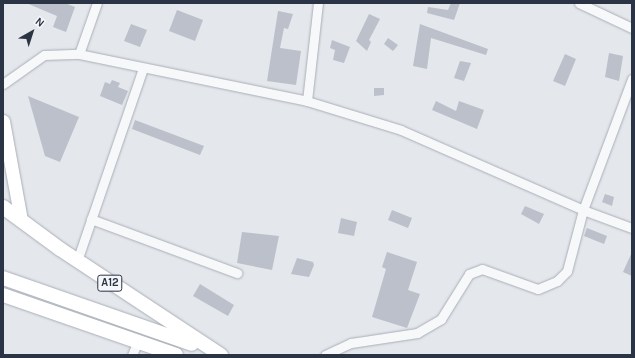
<!DOCTYPE html>
<style>
body{margin:0}
#map{position:relative;width:635px;height:358px;overflow:hidden;background:#e4e7ec;font-family:Karla,sans-serif}
div>[style]{position:absolute}
.building>*{inset:0;background:#bbc0ca}
.roads{filter:drop-shadow(0 0 1px #a9aeb7) drop-shadow(0 0 1px #a9aeb7)}
.street>*{height:9px;margin:-4.5px;padding:0 4.5px;transform-origin:4.5px;border-radius:4.5px;background:#f7f8fa}
.secondary>*{height:13px;margin:-6.5px;padding:0 6.5px;transform-origin:6.5px;border-radius:6.5px;background:#fff}
.primary>*{height:14px;margin:-7px;padding:0 7px;transform-origin:7px;border-radius:7px;background:#fff}
span{translate:-50% -50%;white-space:nowrap;text-align:center;line-height:1.15;-webkit-text-stroke:3px #f4f6f9;paint-order:stroke}
.shield-label span{padding:1px 3px;background:#f4f6f9;border:1px solid;border-radius:3px;-webkit-text-stroke-width:0}
.shield-label{font-size:11px;color:#2b3445;font-weight:700}
.frame{position:absolute;inset:0;border:4px solid #2b3445;pointer-events:none}
.north{position:absolute;left:12px;top:12px;width:40px;height:40px;-webkit-text-stroke:3px #f4f6f9;paint-order:stroke;rotate:39deg;font-size:11px;font-weight:700;line-height:16px;text-align:center;color:#2b3445}
.north::after{content:'';display:block;margin:auto;width:14px;height:18px;background:#2b3445;clip-path:polygon(50% 0,100% 100%,50% 72%,0 100%)}
</style>
<div id="map">
<div class="building">
<i style="clip-path:polygon(26px 3px,65px 3px,75px 7px,66px 32px,53px 27px,57px 16px)"></i>
<i style="clip-path:polygon(451px 3px,460px 3px,454px 20px,427px 13px,428px 7px,448px 10px)"></i>
<i style="clip-path:polygon(177px 10px,203px 20px,195px 41px,169px 31px)"></i>
<i style="clip-path:polygon(278px 11px,293px 14px,288px 29px,284px 28px,280px 48px,301px 51px,296px 85px,267px 81px)"></i>
<i style="clip-path:polygon(369px 14px,380px 19px,369px 40px,371px 42px,367px 51px,356px 41px)"></i>
<i style="clip-path:polygon(131px 24px,147px 30px,140px 47px,124px 41px)"></i>
<i style="clip-path:polygon(420px 24px,488px 49px,486px 55px,431px 38px,427px 69px,413px 66px)"></i>
<i style="clip-path:polygon(388px 38px,398px 45px,393px 51px,384px 44px)"></i>
<i style="clip-path:polygon(332px 40px,350px 47px,344px 63px,333px 60px,335px 50px,330px 48px)"></i>
<i style="clip-path:polygon(609px 53px,623px 56px,619px 81px,605px 77px)"></i>
<i style="clip-path:polygon(565px 54px,576px 59px,565px 86px,553px 81px)"></i>
<i style="clip-path:polygon(460px 61px,471px 63px,464px 81px,454px 78px)"></i>
<i style="clip-path:polygon(112px 80px,120px 83px,118px 87px,128px 91px,122px 105px,100px 96px,105px 82px,110px 84px)"></i>
<i style="clip-path:polygon(374px 88px,384px 88px,384px 95px,374px 96px)"></i>
<i style="clip-path:polygon(28px 96px,79px 117px,60px 162px,45px 156px)"></i>
<i style="clip-path:polygon(436px 101px,456px 111px,459px 101px,484px 110px,477px 129px,432px 110px)"></i>
<i style="clip-path:polygon(135px 120px,204px 146px,200px 155px,132px 129px)"></i>
<i style="clip-path:polygon(605px 194px,614px 197px,612px 206px,602px 202px)"></i>
<i style="clip-path:polygon(525px 206px,544px 214px,539px 224px,521px 214px)"></i>
<i style="clip-path:polygon(392px 210px,412px 218px,408px 228px,388px 220px)"></i>
<i style="clip-path:polygon(341px 218px,357px 222px,354px 236px,338px 233px)"></i>
<i style="clip-path:polygon(587px 228px,607px 236px,604px 244px,584px 236px)"></i>
<i style="clip-path:polygon(242px 232px,279px 236px,272px 270px,237px 263px)"></i>
<i style="clip-path:polygon(387px 252px,417px 262px,408px 290px,420px 294px,407px 328px,372px 317px,386px 269px,382px 267px)"></i>
<i style="clip-path:polygon(632px 252px,632px 276px,623px 272px)"></i>
<i style="clip-path:polygon(297px 258px,313px 262px,314px 265px,309px 277px,291px 274px)"></i>
<i style="clip-path:polygon(200px 284px,234px 305px,228px 316px,193px 296px)"></i>
</div>
<div class="roads">
<div class="street">
<i style="left:579px;top:3px;width:59px;rotate:25.3deg"></i>
<i style="left:79px;top:54px;width:54px;rotate:-70.6deg"></i>
<i style="left:3px;top:84px;width:50px;rotate:-35.3deg"></i>
<i style="left:44px;top:55px;width:35px;rotate:-2deg"></i>
<i style="left:79px;top:54px;width:233px;rotate:11.6deg"></i>
<i style="left:307px;top:101px;width:98px;rotate:17.1deg"></i>
<i style="left:401px;top:130px;width:199px;rotate:23.7deg"></i>
<i style="left:583px;top:210px;width:52px;rotate:20.2deg"></i>
<i style="left:307px;top:101px;width:99px;rotate:-83.6deg"></i>
<i style="left:91px;top:219px;width:156px;rotate:20.3deg"></i>
<i style="left:77px;top:261px;width:204px;rotate:-71.1deg"></i>
<i style="left:132px;top:355px;width:15px;rotate:-67deg"></i>
<i style="left:325px;top:355px;width:29px;rotate:-25deg"></i>
<i style="left:351px;top:343px;width:67px;rotate:-8.6deg"></i>
<i style="left:417px;top:333px;width:28px;rotate:-30deg"></i>
<i style="left:441px;top:319px;width:53px;rotate:-58.1deg"></i>
<i style="left:469px;top:274px;width:14px;rotate:-21deg"></i>
<i style="left:482px;top:269px;width:59px;rotate:19.7deg"></i>
<i style="left:538px;top:289px;width:21px;rotate:-23deg"></i>
<i style="left:557px;top:281px;width:14px;rotate:-45deg"></i>
<i style="left:567px;top:271px;width:63px;rotate:-75.3deg"></i>
<i style="left:583px;top:210px;width:140px;rotate:-69.5deg"></i>
</div>
<div class="secondary">
<i style="left:3px;top:121px;width:101px;rotate:79.7deg"></i>
</div>
<div class="primary">
<i style="left:3px;top:207px;width:71px;rotate:36.4deg"></i>
<i style="left:60px;top:249px;width:193px;rotate:33.4deg"></i>
<i style="left:3px;top:278px;width:200px;rotate:19.2deg"></i>
<i style="left:3px;top:295px;width:183px;rotate:19.1deg"></i>
</div>
</div>
<div class="shield-label">
<span style="left:110px;top:283px">A12</span>
</div>
<div class="frame"></div>
<div class="north">N</div>
</div>
